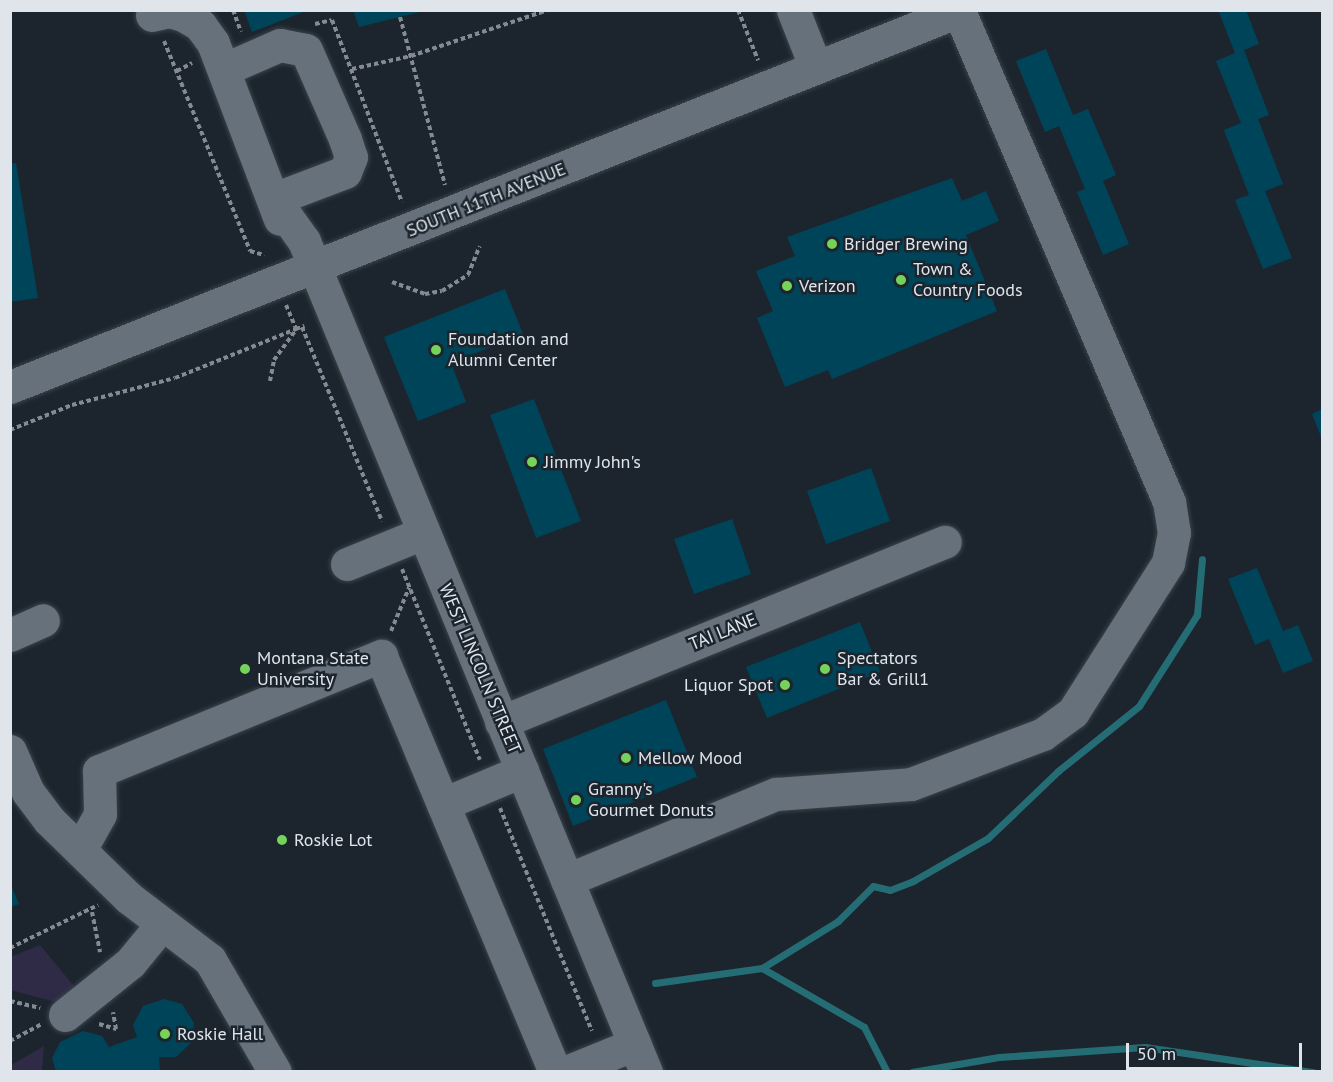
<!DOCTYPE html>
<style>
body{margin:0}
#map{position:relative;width:1333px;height:1082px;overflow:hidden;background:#1c252e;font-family:"PT Sans",sans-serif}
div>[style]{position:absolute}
.green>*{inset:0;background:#2f2a46}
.stream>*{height:7px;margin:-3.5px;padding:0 3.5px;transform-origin:3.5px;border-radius:3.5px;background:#256d74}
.building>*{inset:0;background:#004459}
.path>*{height:4px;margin-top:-2px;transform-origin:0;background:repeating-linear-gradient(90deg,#838a92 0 4.5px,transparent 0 7.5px)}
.roads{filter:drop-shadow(0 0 2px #3a4249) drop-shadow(0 0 2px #3a4249)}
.minor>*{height:33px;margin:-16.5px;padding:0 16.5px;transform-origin:16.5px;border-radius:16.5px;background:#66717c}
.dots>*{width:16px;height:16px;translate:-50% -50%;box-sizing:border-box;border:3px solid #1c252e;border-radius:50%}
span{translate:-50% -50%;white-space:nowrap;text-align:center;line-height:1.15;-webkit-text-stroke:5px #1c252e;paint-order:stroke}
.street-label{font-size:18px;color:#dfe5eb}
.poi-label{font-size:18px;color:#dfe5eb}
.left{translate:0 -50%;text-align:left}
.right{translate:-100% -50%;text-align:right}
.frame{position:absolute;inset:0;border:12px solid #dfe5eb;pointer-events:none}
.scale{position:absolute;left:1126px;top:1043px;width:176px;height:27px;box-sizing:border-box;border:3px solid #dfe5eb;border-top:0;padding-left:8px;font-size:18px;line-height:21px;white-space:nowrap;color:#dfe5eb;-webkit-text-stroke:4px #1c252e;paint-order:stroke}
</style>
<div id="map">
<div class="green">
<i style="clip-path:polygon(40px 945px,78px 991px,59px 1003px,11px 990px,10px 957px)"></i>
<i style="clip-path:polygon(44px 1046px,42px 1071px,11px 1071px,11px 1065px)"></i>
</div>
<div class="stream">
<i style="left:762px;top:968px;width:89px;rotate:-31.7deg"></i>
<i style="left:838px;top:921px;width:49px;rotate:-45deg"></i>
<i style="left:873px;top:886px;width:17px;rotate:13deg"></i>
<i style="left:890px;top:890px;width:25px;rotate:-21deg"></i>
<i style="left:913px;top:881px;width:86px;rotate:-29.8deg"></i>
<i style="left:988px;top:838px;width:97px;rotate:-43.7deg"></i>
<i style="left:1058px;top:771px;width:104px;rotate:-38.7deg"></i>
<i style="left:1139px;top:706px;width:108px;rotate:-57.5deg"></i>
<i style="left:1197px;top:615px;width:56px;rotate:-84.9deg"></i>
<i style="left:655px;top:983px;width:108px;rotate:-8deg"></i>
<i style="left:762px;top:968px;width:118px;rotate:30deg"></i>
<i style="left:864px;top:1027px;width:51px;rotate:62.9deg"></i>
<i style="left:912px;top:1072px;width:88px;rotate:-9.8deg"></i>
<i style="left:999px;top:1057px;width:146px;rotate:-3.9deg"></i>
<i style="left:1145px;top:1047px;width:170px;rotate:8.5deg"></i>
</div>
<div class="building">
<i style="clip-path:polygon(244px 10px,306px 10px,306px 11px,252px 32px)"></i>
<i style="clip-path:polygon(353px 10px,424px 10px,424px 11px,359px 27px)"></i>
<i style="clip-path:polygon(1218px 10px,1246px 10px,1259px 44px,1244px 50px,1269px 115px,1258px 119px,1283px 184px,1265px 191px,1292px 258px,1263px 269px,1235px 200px,1249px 195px,1224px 130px,1241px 123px,1216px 61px,1235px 53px)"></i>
<i style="clip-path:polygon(1046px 49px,1073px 115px,1088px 109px,1116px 175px,1103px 181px,1129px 244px,1103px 255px,1077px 192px,1085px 189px,1059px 126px,1045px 132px,1016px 61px)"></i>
<i style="clip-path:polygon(16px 163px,38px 298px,10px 302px,10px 164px)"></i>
<i style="clip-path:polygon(952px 178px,962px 201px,986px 191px,999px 221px,966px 235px,997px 311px,832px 379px,828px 370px,785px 387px,757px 318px,773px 311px,756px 271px,795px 256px,787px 237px)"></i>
<i style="clip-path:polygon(505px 289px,523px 334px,451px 363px,466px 402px,418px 421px,384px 337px)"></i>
<i style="clip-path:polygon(534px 399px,581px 521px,536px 538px,490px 415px)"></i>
<i style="clip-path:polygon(1322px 409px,1322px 439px,1312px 414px)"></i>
<i style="clip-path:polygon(871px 468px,890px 521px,826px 544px,807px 491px)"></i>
<i style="clip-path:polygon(732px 519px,751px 574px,694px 594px,674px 539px)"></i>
<i style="clip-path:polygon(1257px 568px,1283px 631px,1298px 625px,1313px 661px,1283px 673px,1269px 639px,1255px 645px,1228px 579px)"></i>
<i style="clip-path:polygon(860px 622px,880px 672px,767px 718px,746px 667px)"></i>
<i style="clip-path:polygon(666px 700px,697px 777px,573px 826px,543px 749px)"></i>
<i style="clip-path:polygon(10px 883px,19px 904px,10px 907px)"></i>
<i style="clip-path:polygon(164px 999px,182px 1004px,194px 1023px,192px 1042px,176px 1057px,159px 1057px,160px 1072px,56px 1072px,52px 1058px,60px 1042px,83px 1031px,102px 1036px,109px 1047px,137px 1037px,133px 1025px,143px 1006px)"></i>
</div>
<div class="path">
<i style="left:233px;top:10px;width:23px;rotate:70deg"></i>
<i style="left:738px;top:10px;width:54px;rotate:68.2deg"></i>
<i style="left:400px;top:17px;width:174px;rotate:75deg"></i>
<i style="left:315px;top:24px;width:17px;rotate:-13deg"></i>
<i style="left:332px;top:20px;width:195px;rotate:69deg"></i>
<i style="left:164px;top:41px;width:227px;rotate:67.7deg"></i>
<i style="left:250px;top:251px;width:15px;rotate:16deg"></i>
<i style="left:352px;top:69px;width:60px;rotate:-12.4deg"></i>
<i style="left:411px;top:56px;width:145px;rotate:-18.6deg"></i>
<i style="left:177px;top:71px;width:17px;rotate:-28deg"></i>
<i style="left:392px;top:282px;width:35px;rotate:20deg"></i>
<i style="left:425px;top:294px;width:17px;rotate:-10deg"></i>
<i style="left:442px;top:291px;width:31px;rotate:-32deg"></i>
<i style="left:468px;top:275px;width:31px;rotate:-68deg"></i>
<i style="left:286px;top:305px;width:26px;rotate:67deg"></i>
<i style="left:296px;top:329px;width:9px;rotate:-21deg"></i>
<i style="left:302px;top:327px;width:210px;rotate:67.6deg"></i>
<i style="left:270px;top:381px;width:21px;rotate:-79deg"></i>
<i style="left:274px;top:360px;width:37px;rotate:-54deg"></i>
<i style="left:10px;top:430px;width:67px;rotate:-22deg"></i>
<i style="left:72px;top:405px;width:106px;rotate:-14.7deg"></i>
<i style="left:175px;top:378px;width:131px;rotate:-22deg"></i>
<i style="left:402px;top:569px;width:206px;rotate:67.8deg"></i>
<i style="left:391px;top:631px;width:47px;rotate:-67.3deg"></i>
<i style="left:500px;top:808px;width:241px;rotate:67.6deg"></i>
<i style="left:92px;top:912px;width:41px;rotate:78.7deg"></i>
<i style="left:10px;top:948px;width:98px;rotate:-26deg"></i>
<i style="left:10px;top:1001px;width:31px;rotate:13deg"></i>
<i style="left:10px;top:1008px;width:29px;rotate:90deg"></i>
<i style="left:99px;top:1024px;width:18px;rotate:16deg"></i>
<i style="left:116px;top:1029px;width:17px;rotate:-100deg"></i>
<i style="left:10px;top:1041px;width:36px;rotate:-28deg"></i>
</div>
<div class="roads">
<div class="minor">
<i style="left:793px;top:10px;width:62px;rotate:68.4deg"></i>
<i style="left:152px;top:15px;width:17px;rotate:-13deg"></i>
<i style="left:169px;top:11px;width:15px;rotate:16deg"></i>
<i style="left:183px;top:15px;width:20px;rotate:30deg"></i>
<i style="left:200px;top:25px;width:22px;rotate:54deg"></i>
<i style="left:213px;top:43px;width:188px;rotate:69.2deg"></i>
<i style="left:225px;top:69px;width:60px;rotate:-23.6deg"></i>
<i style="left:280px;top:45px;width:26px;rotate:11deg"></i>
<i style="left:306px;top:50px;width:97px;rotate:66.3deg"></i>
<i style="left:345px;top:139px;width:19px;rotate:72deg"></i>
<i style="left:351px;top:157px;width:16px;rotate:112deg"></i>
<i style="left:345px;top:172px;width:76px;rotate:159.2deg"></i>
<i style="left:274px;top:199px;width:52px;rotate:54.5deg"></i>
<i style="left:304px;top:241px;width:899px;rotate:67.63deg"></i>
<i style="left:10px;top:387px;width:1023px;rotate:-21.62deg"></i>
<i style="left:347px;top:564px;width:82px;rotate:-22.2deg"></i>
<i style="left:10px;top:635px;width:36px;rotate:-24deg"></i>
<i style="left:501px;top:722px;width:479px;rotate:-22.1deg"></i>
<i style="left:10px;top:751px;width:45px;rotate:66.3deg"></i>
<i style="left:28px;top:792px;width:35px;rotate:53deg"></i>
<i style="left:49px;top:820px;width:112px;rotate:44.3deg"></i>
<i style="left:129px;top:898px;width:102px;rotate:37.4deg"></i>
<i style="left:210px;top:960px;width:129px;rotate:59.9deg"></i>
<i style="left:443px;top:804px;width:86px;rotate:-22.7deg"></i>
<i style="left:80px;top:850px;width:41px;rotate:-60.9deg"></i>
<i style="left:100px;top:814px;width:43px;rotate:-91.3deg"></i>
<i style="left:99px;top:771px;width:305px;rotate:-22.2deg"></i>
<i style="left:381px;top:656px;width:451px;rotate:67.3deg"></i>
<i style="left:567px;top:880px;width:226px;rotate:-22.4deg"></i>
<i style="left:776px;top:794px;width:135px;rotate:-4.2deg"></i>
<i style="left:911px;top:784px;width:141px;rotate:-20.7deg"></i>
<i style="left:1043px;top:734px;width:37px;rotate:-36deg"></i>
<i style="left:1073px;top:712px;width:177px;rotate:-57.5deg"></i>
<i style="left:1168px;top:563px;width:31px;rotate:-79deg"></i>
<i style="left:1174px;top:533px;width:31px;rotate:-99deg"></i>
<i style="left:1169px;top:502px;width:534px;rotate:-113.16deg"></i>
<i style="left:65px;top:1015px;width:83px;rotate:-38.7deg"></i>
<i style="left:130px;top:963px;width:50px;rotate:-50.6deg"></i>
<i style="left:566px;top:1072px;width:74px;rotate:-22.1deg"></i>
</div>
</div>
<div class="dots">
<i style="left:832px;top:244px;background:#75d25b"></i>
<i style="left:901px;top:280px;background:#75d25b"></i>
<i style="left:787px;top:286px;background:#75d25b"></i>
<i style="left:436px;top:350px;background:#75d25b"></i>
<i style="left:532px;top:462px;background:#75d25b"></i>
<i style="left:245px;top:669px;background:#75d25b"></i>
<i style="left:825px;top:669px;background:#75d25b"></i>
<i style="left:785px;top:685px;background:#75d25b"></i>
<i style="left:626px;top:758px;background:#75d25b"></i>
<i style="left:576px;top:800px;background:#75d25b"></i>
<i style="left:282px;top:840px;background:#75d25b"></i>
<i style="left:165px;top:1034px;background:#75d25b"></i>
</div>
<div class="street-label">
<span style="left:486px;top:200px;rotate:-22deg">SOUTH 11TH AVENUE</span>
<span style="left:723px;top:632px;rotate:-22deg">TAI LANE</span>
<span style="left:480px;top:669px;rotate:67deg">WEST LINCOLN STREET</span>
</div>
<div class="poi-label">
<span class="left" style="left:844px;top:244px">Bridger Brewing</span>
<span class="left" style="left:913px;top:280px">Town &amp;<br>Country Foods</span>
<span class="left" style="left:799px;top:286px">Verizon</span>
<span class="left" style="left:448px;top:350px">Foundation and<br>Alumni Center</span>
<span class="left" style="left:544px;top:462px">Jimmy John's</span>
<span class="left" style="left:257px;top:669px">Montana State<br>University</span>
<span class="left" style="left:837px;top:669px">Spectators<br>Bar &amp; Grill1</span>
<span class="right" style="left:773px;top:685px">Liquor Spot</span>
<span class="left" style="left:638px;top:758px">Mellow Mood</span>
<span class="left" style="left:588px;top:800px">Granny's<br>Gourmet Donuts</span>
<span class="left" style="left:294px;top:840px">Roskie Lot</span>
<span class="left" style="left:177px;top:1034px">Roskie Hall</span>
</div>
<div class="frame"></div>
<div class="scale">50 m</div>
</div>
